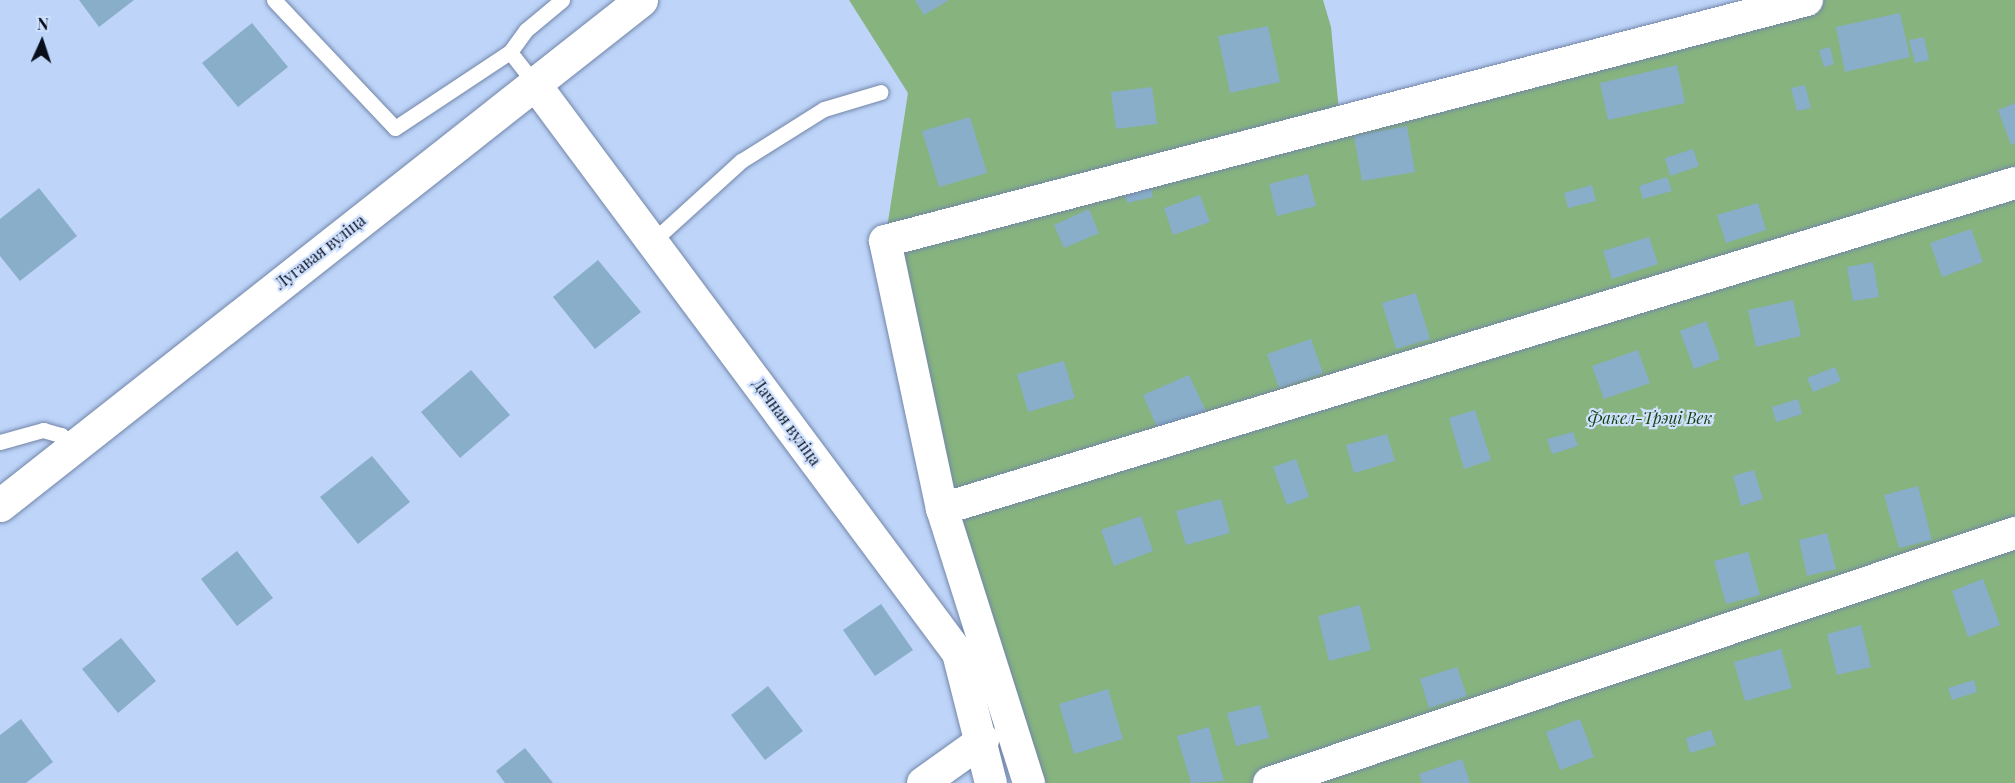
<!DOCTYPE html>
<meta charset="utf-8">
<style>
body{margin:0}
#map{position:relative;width:2015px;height:783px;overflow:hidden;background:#bed4f9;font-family:"Playfair Display",serif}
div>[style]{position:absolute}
.green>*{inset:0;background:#86b37e}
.building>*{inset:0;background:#89aec9}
.roads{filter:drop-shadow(0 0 2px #7286a8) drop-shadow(0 0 2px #7286a8)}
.lane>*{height:15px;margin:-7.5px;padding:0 7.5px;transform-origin:7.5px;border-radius:7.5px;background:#fff}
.street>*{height:32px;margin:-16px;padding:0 16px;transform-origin:16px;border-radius:16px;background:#fff}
.secondary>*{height:33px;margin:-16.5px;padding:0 16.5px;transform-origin:16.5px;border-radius:16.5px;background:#fff}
span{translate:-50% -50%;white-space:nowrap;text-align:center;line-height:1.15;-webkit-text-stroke:4.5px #cfe1ff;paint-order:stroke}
.street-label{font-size:16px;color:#080f1b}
.park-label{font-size:16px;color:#123f07;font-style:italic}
.north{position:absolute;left:12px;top:12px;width:60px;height:60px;-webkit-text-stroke:4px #cfe1ff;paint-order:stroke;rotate:3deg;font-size:16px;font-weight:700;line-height:24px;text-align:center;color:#080f1b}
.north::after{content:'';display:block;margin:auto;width:21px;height:27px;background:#080f1b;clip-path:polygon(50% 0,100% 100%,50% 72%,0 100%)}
</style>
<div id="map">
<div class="green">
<i style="clip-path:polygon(849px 0,1323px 0,1331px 27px,1340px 122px,1807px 0,2015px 0,2015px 783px,1029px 783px,885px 241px,908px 93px)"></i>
</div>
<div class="building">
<i style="clip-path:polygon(79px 0,134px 0,99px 27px)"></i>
<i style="clip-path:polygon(915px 0,949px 0,924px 15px)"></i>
<i style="clip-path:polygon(1900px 13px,1910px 57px,1845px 72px,1836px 27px)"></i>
<i style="clip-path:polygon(252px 23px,288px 67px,238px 107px,202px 63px)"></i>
<i style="clip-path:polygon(1268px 26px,1280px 82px,1230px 93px,1218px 36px)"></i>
<i style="clip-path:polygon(1924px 37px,1929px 60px,1915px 63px,1909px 40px)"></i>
<i style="clip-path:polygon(1830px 47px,1834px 64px,1824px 67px,1819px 50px)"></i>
<i style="clip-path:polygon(1677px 65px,1685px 103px,1608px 120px,1600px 83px)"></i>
<i style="clip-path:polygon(1805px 85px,1811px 108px,1797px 111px,1791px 88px)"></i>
<i style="clip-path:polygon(1152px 87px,1157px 124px,1116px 129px,1111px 92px)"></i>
<i style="clip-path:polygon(2015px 103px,2015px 143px,2011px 145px,1998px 110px)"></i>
<i style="clip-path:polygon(970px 117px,987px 173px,939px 187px,922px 131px)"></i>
<i style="clip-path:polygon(1407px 126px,1415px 172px,1362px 181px,1354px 136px)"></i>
<i style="clip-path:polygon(1693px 149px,1699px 166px,1670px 176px,1665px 158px)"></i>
<i style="clip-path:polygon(1308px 174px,1316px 206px,1277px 216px,1269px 184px)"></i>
<i style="clip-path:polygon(1148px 177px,1153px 197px,1127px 203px,1123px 183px)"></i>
<i style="clip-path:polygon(1667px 177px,1672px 191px,1643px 199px,1639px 186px)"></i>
<i style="clip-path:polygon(1592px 185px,1596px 201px,1568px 208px,1564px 193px)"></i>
<i style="clip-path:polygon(39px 188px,77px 236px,20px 281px,0 256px,0 219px)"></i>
<i style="clip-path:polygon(1200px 195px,1210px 222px,1173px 235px,1164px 208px)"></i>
<i style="clip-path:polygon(1758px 203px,1766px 230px,1726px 243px,1717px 215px)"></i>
<i style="clip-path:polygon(1089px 209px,1099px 233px,1064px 248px,1054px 225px)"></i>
<i style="clip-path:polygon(1971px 229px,1983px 262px,1942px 277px,1930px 243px)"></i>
<i style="clip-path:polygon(1649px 237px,1658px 264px,1612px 279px,1603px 251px)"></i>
<i style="clip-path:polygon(598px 260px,641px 312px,595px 349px,553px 297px)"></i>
<i style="clip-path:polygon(1873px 262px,1879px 297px,1853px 301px,1847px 267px)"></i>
<i style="clip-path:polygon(1416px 293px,1430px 339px,1396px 349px,1382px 303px)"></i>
<i style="clip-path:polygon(1793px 300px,1801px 336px,1756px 347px,1748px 310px)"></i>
<i style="clip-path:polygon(1706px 321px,1720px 359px,1694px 369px,1680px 331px)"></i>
<i style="clip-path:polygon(1311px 339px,1323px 373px,1279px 388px,1267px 354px)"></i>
<i style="clip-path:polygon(1638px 350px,1650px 383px,1604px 399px,1592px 366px)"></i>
<i style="clip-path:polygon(1064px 361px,1075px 398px,1028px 412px,1017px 374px)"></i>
<i style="clip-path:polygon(1835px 367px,1841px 381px,1813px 392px,1807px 378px)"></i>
<i style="clip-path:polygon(471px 370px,510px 415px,460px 458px,421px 412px)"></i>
<i style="clip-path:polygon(1189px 375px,1206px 411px,1159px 432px,1143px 395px)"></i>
<i style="clip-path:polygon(1798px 399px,1802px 414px,1776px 422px,1772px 407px)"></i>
<i style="clip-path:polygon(1475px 410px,1491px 460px,1464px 469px,1449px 418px)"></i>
<i style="clip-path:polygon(1573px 432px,1578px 446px,1552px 454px,1547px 439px)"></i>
<i style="clip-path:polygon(1387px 434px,1395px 461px,1354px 473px,1346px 445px)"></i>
<i style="clip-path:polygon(372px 456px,410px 502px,358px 544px,320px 497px)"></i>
<i style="clip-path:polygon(1296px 459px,1309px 497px,1287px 505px,1273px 467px)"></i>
<i style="clip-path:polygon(1754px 470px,1763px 499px,1741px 506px,1733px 476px)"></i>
<i style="clip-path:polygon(1918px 486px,1932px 540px,1899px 548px,1884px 495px)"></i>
<i style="clip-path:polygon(1221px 499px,1230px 533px,1186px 545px,1176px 511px)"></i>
<i style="clip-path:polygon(1141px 516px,1153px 551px,1114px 566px,1101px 530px)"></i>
<i style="clip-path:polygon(1827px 533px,1836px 569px,1807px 576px,1799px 540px)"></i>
<i style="clip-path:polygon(237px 551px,273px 598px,237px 626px,201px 579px)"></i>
<i style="clip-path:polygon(1748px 552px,1760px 595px,1726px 604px,1714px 561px)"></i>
<i style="clip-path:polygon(1983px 579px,2000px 625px,1968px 637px,1952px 591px)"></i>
<i style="clip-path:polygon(881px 604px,913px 650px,875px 676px,843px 630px)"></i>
<i style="clip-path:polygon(1360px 605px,1371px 650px,1329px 661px,1318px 616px)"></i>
<i style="clip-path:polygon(1861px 625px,1871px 667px,1837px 675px,1827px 634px)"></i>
<i style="clip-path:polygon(121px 638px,156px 681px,118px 713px,82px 669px)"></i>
<i style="clip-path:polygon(1781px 649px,1792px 688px,1745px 701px,1734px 662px)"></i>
<i style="clip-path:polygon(1457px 667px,1467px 696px,1429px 708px,1420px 679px)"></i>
<i style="clip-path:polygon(1974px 680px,1977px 692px,1952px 700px,1948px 688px)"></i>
<i style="clip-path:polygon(768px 686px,803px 731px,765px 760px,731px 715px)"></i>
<i style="clip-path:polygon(1108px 689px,1123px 739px,1074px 754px,1059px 704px)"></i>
<i style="clip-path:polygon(1260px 705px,1269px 738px,1236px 746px,1227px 713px)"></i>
<i style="clip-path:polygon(21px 719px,53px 762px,26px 783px,0 783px,0 735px)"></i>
<i style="clip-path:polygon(1580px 719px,1594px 757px,1560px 770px,1546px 732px)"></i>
<i style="clip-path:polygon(1209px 727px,1224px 781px,1191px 783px,1177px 736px)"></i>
<i style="clip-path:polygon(1711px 730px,1716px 745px,1690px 753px,1686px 738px)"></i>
<i style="clip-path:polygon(525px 748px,553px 783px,505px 783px,496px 771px)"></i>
<i style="clip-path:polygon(1462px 759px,1470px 783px,1422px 783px,1419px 774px)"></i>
</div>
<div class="roads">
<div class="lane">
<i style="left:274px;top:0;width:176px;rotate:46.6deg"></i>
<i style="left:395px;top:128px;width:138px;rotate:-33.5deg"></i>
<i style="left:510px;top:52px;width:27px;rotate:-54deg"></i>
<i style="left:526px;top:30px;width:47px;rotate:-39.8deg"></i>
<i style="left:510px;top:52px;width:39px;rotate:52deg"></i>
<i style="left:653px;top:241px;width:119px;rotate:-42.3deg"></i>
<i style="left:741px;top:161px;width:98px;rotate:-32.1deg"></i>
<i style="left:824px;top:109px;width:59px;rotate:-16.6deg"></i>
<i style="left:0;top:442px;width:45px;rotate:-15.6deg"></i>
<i style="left:43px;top:430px;width:19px;rotate:16deg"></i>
<i style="left:61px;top:435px;width:17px;rotate:54deg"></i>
</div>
<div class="street">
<i style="left:534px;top:83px;width:710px;rotate:53.36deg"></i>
<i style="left:958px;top:653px;width:134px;rotate:75.8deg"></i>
<i style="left:942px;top:509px;width:1121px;rotate:-16.9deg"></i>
<i style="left:923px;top:783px;width:74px;rotate:-35.6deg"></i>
<i style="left:1029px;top:783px;width:287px;rotate:-107.6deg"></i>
<i style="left:942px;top:509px;width:274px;rotate:-102deg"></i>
<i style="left:885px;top:241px;width:953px;rotate:-14.65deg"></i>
<i style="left:1269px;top:783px;width:787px;rotate:-18.53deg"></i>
</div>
<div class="secondary">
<i style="left:0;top:505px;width:816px;rotate:-38.23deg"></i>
</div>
</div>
<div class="street-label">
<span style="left:320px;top:252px;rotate:-38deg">Лугавая вуліца</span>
<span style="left:787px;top:422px;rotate:54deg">Дачная вуліца</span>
</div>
<div class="park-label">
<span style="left:1650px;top:418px">Факел-Трэці Век</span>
</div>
<div class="north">N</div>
</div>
